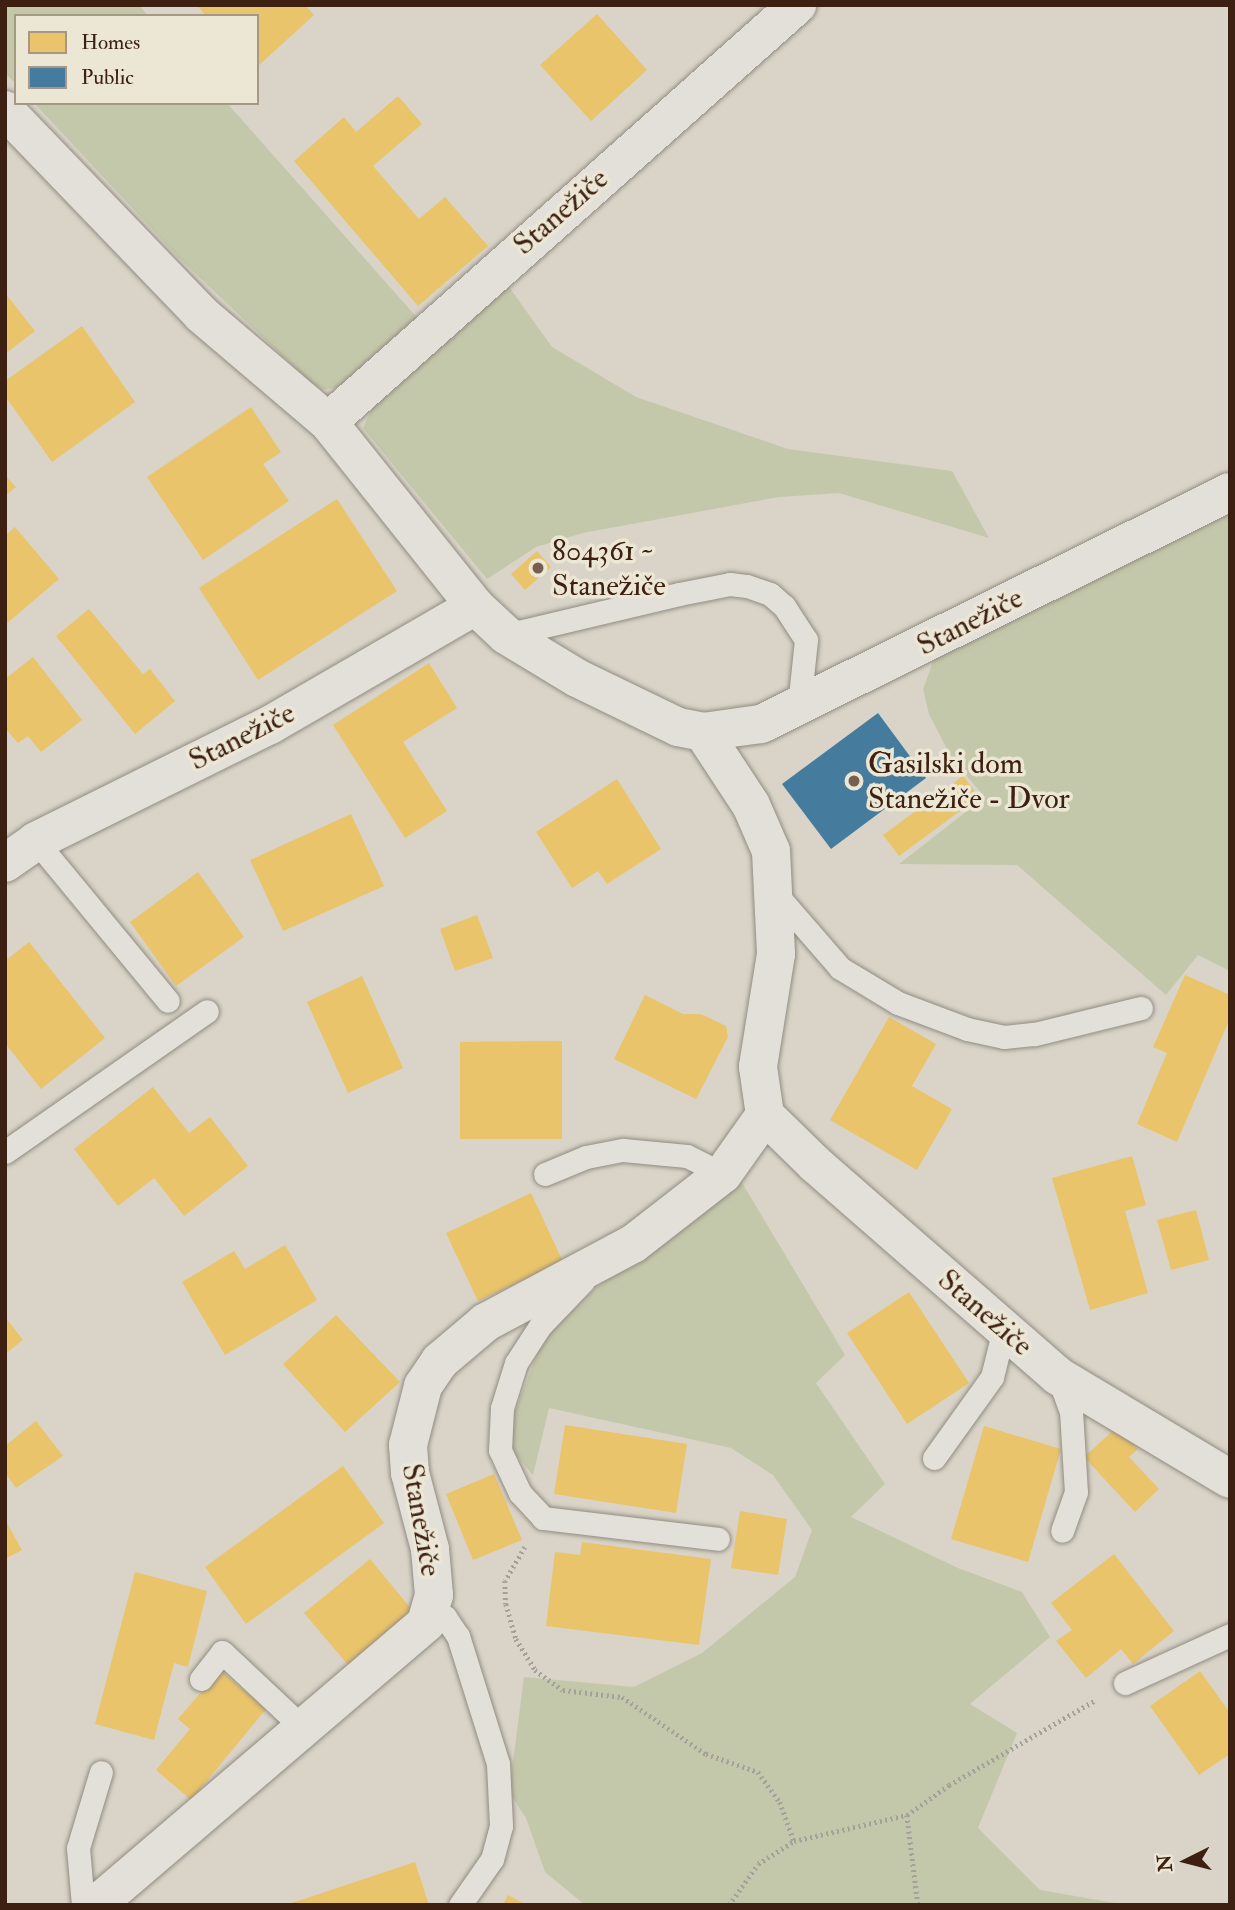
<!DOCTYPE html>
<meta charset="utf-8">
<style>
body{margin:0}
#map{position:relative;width:1235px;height:1910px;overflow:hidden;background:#d9d4c7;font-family:"IM FELL Double Pica",serif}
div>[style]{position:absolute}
.green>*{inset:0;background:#c4c8aa}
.homes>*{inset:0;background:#e9c46a}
.public>*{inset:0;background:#457b9d}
.path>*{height:4.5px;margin-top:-2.25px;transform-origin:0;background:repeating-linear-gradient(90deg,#a5a099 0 2px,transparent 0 5.5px)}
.roads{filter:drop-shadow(0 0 2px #928b82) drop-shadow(0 0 2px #928b82)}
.service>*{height:23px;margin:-11.5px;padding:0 11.5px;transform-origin:11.5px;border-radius:11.5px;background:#e3e0d9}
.minor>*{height:38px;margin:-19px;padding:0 19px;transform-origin:19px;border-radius:19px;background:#e3e0d9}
.dots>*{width:19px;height:19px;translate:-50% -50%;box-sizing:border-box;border:4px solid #ece6d5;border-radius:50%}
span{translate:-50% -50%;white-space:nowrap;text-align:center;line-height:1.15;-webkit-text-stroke:7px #ece6d5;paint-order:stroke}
.street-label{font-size:30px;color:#3d2011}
.poi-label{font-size:30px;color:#3d2011}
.left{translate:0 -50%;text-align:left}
.frame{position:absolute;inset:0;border:7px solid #3d2011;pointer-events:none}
.legend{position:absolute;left:14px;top:14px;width:245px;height:91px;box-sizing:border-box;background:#ece6d5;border:2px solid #a69787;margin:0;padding:9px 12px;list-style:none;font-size:21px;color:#3d2011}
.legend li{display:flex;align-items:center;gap:14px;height:35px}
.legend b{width:35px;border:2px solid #a69787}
.north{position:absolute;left:1151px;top:1826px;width:70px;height:70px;-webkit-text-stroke:5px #ece6d5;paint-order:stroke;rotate:264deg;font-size:19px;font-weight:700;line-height:28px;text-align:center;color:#3d2011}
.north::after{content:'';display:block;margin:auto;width:24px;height:32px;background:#3d2011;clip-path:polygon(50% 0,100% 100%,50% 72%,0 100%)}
</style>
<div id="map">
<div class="green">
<i style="clip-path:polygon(6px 5px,139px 5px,148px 16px,16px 16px,16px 84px,5px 73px)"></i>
<i style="clip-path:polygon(34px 103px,227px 103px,420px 321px,339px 387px,323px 390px,310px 382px,179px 258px)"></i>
<i style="clip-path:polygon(504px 280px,552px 347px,636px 397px,788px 449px,952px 471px,989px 538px,839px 493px,779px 497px,583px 533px,536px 547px,487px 579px,363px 428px,376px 399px)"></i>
<i style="clip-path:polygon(1230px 511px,1230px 971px,1198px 955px,1166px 995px,1017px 865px,899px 864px,985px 797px,952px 759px,929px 714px,923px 689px,934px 659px)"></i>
<i style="clip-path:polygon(738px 1176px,845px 1355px,816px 1383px,885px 1484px,851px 1517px,958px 1568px,1022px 1592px,1050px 1637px,970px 1704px,1017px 1733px,978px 1828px,1040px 1890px,1127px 1905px,585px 1905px,545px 1872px,526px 1818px,509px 1792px,524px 1677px,634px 1687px,702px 1653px,795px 1577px,812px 1530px,773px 1475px,731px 1448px,549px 1408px,533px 1475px,514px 1453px,510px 1425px,542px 1341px,597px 1287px)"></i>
</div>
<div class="homes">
<i style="clip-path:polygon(197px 5px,305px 5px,314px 15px,257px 67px,257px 16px,206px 16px)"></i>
<i style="clip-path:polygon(597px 14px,647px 70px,591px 121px,540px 65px)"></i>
<i style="clip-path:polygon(398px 96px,422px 124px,373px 166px,419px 219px,445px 197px,488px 246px,418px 306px,294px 161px,344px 117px,356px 132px)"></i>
<i style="clip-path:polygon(5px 293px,35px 331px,5px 354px)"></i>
<i style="clip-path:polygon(82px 326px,135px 402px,52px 462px,5px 396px,5px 381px)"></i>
<i style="clip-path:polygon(251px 407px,281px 452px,263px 464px,289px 501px,203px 560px,147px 477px)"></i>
<i style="clip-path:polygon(5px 475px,16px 487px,5px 496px)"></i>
<i style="clip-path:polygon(337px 499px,397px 591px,258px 680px,199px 588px)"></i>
<i style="clip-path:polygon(15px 527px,59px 579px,5px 625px,5px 536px)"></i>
<i style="clip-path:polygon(537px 551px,551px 567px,525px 590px,511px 574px)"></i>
<i style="clip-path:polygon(89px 609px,143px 674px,150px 669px,175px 701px,135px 734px,56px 636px)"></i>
<i style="clip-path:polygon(33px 657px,82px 720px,41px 752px,28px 736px,18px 743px,5px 728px,5px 679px)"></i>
<i style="clip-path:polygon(429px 663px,457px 708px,403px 742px,447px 811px,405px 838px,333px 725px)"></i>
<i style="clip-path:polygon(963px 776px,979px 797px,899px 856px,883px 835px)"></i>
<i style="clip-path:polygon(617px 779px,661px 849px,607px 884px,598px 871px,572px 888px,536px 832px)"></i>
<i style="clip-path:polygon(351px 814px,384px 886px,283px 931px,250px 860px)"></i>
<i style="clip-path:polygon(198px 872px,244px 937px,176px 986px,130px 922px)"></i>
<i style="clip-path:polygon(477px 915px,493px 958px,455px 971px,440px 929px)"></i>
<i style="clip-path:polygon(29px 942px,105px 1038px,41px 1089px,5px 1043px,5px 961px)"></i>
<i style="clip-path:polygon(1185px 975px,1230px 995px,1230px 1018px,1177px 1142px,1137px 1124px,1167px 1053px,1153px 1047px)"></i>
<i style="clip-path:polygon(362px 976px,403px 1068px,348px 1093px,307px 1002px)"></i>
<i style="clip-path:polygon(645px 995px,683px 1014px,701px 1014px,726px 1026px,728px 1037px,696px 1099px,614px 1059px)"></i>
<i style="clip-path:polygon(889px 1017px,936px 1044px,912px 1086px,952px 1109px,917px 1170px,830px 1120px)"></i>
<i style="clip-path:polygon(562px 1041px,562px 1139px,460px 1139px,460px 1042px)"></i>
<i style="clip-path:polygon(153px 1087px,189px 1133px,210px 1117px,248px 1166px,184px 1216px,154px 1178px,118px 1206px,74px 1149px)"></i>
<i style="clip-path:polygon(1132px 1156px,1146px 1205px,1125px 1211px,1148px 1293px,1090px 1310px,1052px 1178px)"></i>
<i style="clip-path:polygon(531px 1193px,563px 1262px,478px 1301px,446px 1233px)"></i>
<i style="clip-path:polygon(1196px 1210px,1209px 1260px,1171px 1270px,1157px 1220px)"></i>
<i style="clip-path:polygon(285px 1245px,317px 1300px,225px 1355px,182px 1282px,234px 1251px,245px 1269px)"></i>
<i style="clip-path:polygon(909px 1292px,969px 1383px,907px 1424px,847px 1333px)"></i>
<i style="clip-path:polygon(336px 1315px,400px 1382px,345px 1432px,283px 1364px)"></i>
<i style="clip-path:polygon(5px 1317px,23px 1340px,5px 1354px)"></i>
<i style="clip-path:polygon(36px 1421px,63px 1456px,16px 1488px,5px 1473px,5px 1446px)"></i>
<i style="clip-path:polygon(565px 1425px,687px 1444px,676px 1513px,554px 1494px)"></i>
<i style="clip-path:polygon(984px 1426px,1061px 1449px,1028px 1562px,951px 1539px)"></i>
<i style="clip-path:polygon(1117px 1427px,1138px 1449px,1129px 1457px,1159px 1489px,1135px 1512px,1084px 1457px)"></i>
<i style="clip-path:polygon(343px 1466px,384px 1523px,246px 1624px,205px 1567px)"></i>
<i style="clip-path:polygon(494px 1474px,522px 1540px,473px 1560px,446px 1494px)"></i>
<i style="clip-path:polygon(740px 1511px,787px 1519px,778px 1575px,731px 1568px)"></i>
<i style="clip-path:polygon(5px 1520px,22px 1550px,5px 1559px)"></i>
<i style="clip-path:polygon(582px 1542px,711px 1559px,699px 1645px,546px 1626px,555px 1552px,580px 1555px)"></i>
<i style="clip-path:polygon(1114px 1554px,1174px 1631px,1133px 1664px,1121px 1649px,1086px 1678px,1056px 1641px,1072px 1630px,1051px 1603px)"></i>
<i style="clip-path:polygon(370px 1559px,413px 1611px,349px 1666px,304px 1613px)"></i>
<i style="clip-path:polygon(135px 1572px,207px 1591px,188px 1667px,174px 1663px,154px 1740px,95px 1724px)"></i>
<i style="clip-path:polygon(220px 1670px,266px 1709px,191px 1800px,156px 1770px,190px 1729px,178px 1719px)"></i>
<i style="clip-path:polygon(1200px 1671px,1230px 1713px,1230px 1754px,1199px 1775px,1150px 1706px)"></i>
<i style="clip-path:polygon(415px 1862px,429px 1905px,293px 1905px,292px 1903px)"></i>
<i style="clip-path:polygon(508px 1895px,526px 1905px,503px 1905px)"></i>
</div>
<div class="public">
<i style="clip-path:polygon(878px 713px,926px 778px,831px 849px,782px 784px)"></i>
</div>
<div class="path">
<i style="left:525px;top:1547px;width:39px;rotate:120deg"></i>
<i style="left:505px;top:1581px;width:23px;rotate:88deg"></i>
<i style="left:506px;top:1604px;width:36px;rotate:74deg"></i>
<i style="left:516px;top:1639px;width:36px;rotate:58deg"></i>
<i style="left:535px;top:1670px;width:34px;rotate:36deg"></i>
<i style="left:563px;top:1690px;width:59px;rotate:6.8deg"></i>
<i style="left:622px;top:1697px;width:102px;rotate:34.2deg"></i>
<i style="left:706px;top:1754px;width:55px;rotate:19.1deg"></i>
<i style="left:758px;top:1772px;width:37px;rotate:54deg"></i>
<i style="left:780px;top:1802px;width:41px;rotate:70.3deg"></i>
<i style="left:907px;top:1815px;width:91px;rotate:83deg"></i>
<i style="left:729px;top:1905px;width:50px;rotate:-54.7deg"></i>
<i style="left:758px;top:1864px;width:43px;rotate:-32.6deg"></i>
<i style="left:794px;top:1841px;width:116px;rotate:-13deg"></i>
<i style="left:907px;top:1815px;width:52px;rotate:-35.5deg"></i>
<i style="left:949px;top:1785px;width:168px;rotate:-30.1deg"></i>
</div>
<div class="roads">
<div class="service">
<i style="left:506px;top:635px;width:178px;rotate:-13.3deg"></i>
<i style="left:679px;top:594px;width:52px;rotate:-11.1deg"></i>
<i style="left:730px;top:584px;width:17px;rotate:7deg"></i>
<i style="left:747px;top:586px;width:24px;rotate:19deg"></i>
<i style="left:770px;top:594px;width:18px;rotate:41deg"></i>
<i style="left:784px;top:606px;width:40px;rotate:57.1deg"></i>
<i style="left:806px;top:640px;width:66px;rotate:96.1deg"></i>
<i style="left:36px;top:841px;width:207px;rotate:50.5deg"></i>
<i style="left:776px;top:894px;width:98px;rotate:49.1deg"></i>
<i style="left:840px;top:968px;width:68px;rotate:31.1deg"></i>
<i style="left:898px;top:1003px;width:74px;rotate:20.6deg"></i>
<i style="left:967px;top:1029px;width:38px;rotate:12deg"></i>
<i style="left:1004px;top:1037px;width:31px;rotate:-6deg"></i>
<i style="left:1035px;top:1034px;width:109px;rotate:-13.8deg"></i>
<i style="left:5px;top:1152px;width:246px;rotate:-34.9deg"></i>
<i style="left:545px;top:1174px;width:44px;rotate:-22.5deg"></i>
<i style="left:586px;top:1157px;width:38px;rotate:-11deg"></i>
<i style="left:623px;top:1150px;width:64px;rotate:5.4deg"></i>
<i style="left:687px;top:1156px;width:40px;rotate:26.6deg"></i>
<i style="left:583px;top:1281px;width:62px;rotate:133.7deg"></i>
<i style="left:540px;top:1326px;width:44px;rotate:123deg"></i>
<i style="left:516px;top:1363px;width:47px;rotate:107.3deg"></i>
<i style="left:502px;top:1408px;width:42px;rotate:92.7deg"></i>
<i style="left:500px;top:1450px;width:47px;rotate:65.1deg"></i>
<i style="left:520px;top:1493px;width:34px;rotate:47deg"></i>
<i style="left:543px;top:1518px;width:176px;rotate:6.8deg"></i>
<i style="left:1058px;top:1376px;width:37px;rotate:70deg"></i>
<i style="left:1071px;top:1411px;width:81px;rotate:86.5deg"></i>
<i style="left:1076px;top:1492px;width:41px;rotate:109.7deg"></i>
<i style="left:934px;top:1458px;width:100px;rotate:-54.4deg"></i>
<i style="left:992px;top:1377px;width:49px;rotate:-76deg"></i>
<i style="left:433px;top:1610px;width:14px;rotate:30deg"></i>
<i style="left:445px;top:1617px;width:23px;rotate:56deg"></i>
<i style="left:458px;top:1636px;width:134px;rotate:72.6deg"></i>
<i style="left:498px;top:1764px;width:62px;rotate:87.2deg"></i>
<i style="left:501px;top:1826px;width:34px;rotate:105deg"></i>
<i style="left:492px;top:1859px;width:56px;rotate:124.8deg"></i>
<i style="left:201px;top:1679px;width:34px;rotate:-52deg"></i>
<i style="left:222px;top:1652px;width:111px;rotate:43.2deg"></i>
<i style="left:1125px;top:1683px;width:115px;rotate:-24.6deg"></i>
<i style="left:83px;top:1905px;width:57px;rotate:-95deg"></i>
<i style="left:78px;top:1848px;width:79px;rotate:-73.2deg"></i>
</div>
<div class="minor">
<i style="left:5px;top:110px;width:283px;rotate:46.1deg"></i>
<i style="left:201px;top:314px;width:167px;rotate:40.4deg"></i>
<i style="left:328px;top:422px;width:236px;rotate:51.4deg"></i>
<i style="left:475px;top:606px;width:42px;rotate:43.1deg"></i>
<i style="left:506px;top:635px;width:83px;rotate:31.2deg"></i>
<i style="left:577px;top:678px;width:112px;rotate:25.9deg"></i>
<i style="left:678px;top:727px;width:25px;rotate:11deg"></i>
<i style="left:703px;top:732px;width:59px;rotate:-7.9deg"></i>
<i style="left:761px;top:724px;width:523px;rotate:-26.32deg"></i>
<i style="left:328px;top:422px;width:628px;rotate:-41.64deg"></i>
<i style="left:703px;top:732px;width:87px;rotate:56.7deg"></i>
<i style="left:751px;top:805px;width:50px;rotate:66.5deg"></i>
<i style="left:771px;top:851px;width:103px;rotate:87.2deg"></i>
<i style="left:776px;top:954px;width:114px;rotate:99.1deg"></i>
<i style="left:758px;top:1067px;width:49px;rotate:81.7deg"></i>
<i style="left:765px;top:1115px;width:70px;rotate:44.4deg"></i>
<i style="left:815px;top:1164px;width:322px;rotate:41.1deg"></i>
<i style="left:1058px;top:1376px;width:200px;rotate:30.9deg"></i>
<i style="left:5px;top:863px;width:38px;rotate:-35deg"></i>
<i style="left:36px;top:841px;width:261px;rotate:-26.4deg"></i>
<i style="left:270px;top:725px;width:237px;rotate:-30.1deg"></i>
<i style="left:96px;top:1905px;width:434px;rotate:-40.5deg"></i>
<i style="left:426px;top:1623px;width:29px;rotate:-74deg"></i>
<i style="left:434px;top:1595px;width:46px;rotate:-95deg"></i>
<i style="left:430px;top:1549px;width:79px;rotate:-104.7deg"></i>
<i style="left:410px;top:1473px;width:28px;rotate:-94deg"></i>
<i style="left:408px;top:1445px;width:61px;rotate:-75.7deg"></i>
<i style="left:423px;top:1386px;width:30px;rotate:-56deg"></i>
<i style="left:440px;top:1361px;width:60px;rotate:-40.3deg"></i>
<i style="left:486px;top:1322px;width:166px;rotate:-28deg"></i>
<i style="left:633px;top:1244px;width:114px;rotate:-37.9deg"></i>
<i style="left:723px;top:1174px;width:72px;rotate:-54.6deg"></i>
</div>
</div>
<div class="dots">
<i style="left:538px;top:568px;background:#745f51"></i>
<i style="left:854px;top:781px;background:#745f51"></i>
</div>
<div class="street-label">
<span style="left:561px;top:212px;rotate:-41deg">Stanežiče</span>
<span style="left:970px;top:622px;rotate:-27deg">Stanežiče</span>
<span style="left:242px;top:737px;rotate:-27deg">Stanežiče</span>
<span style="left:985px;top:1313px;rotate:41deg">Stanežiče</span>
<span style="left:421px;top:1520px;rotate:80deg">Stanežiče</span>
</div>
<div class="poi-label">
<span class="left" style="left:552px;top:568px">804361 ~<br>Stanežiče</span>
<span class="left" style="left:868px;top:781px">Gasilski dom<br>Stanežiče - Dvor</span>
</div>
<div class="frame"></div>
<ul class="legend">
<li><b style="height:19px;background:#e9c46a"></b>Homes</li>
<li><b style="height:19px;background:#457b9d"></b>Public</li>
</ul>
<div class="north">N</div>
</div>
